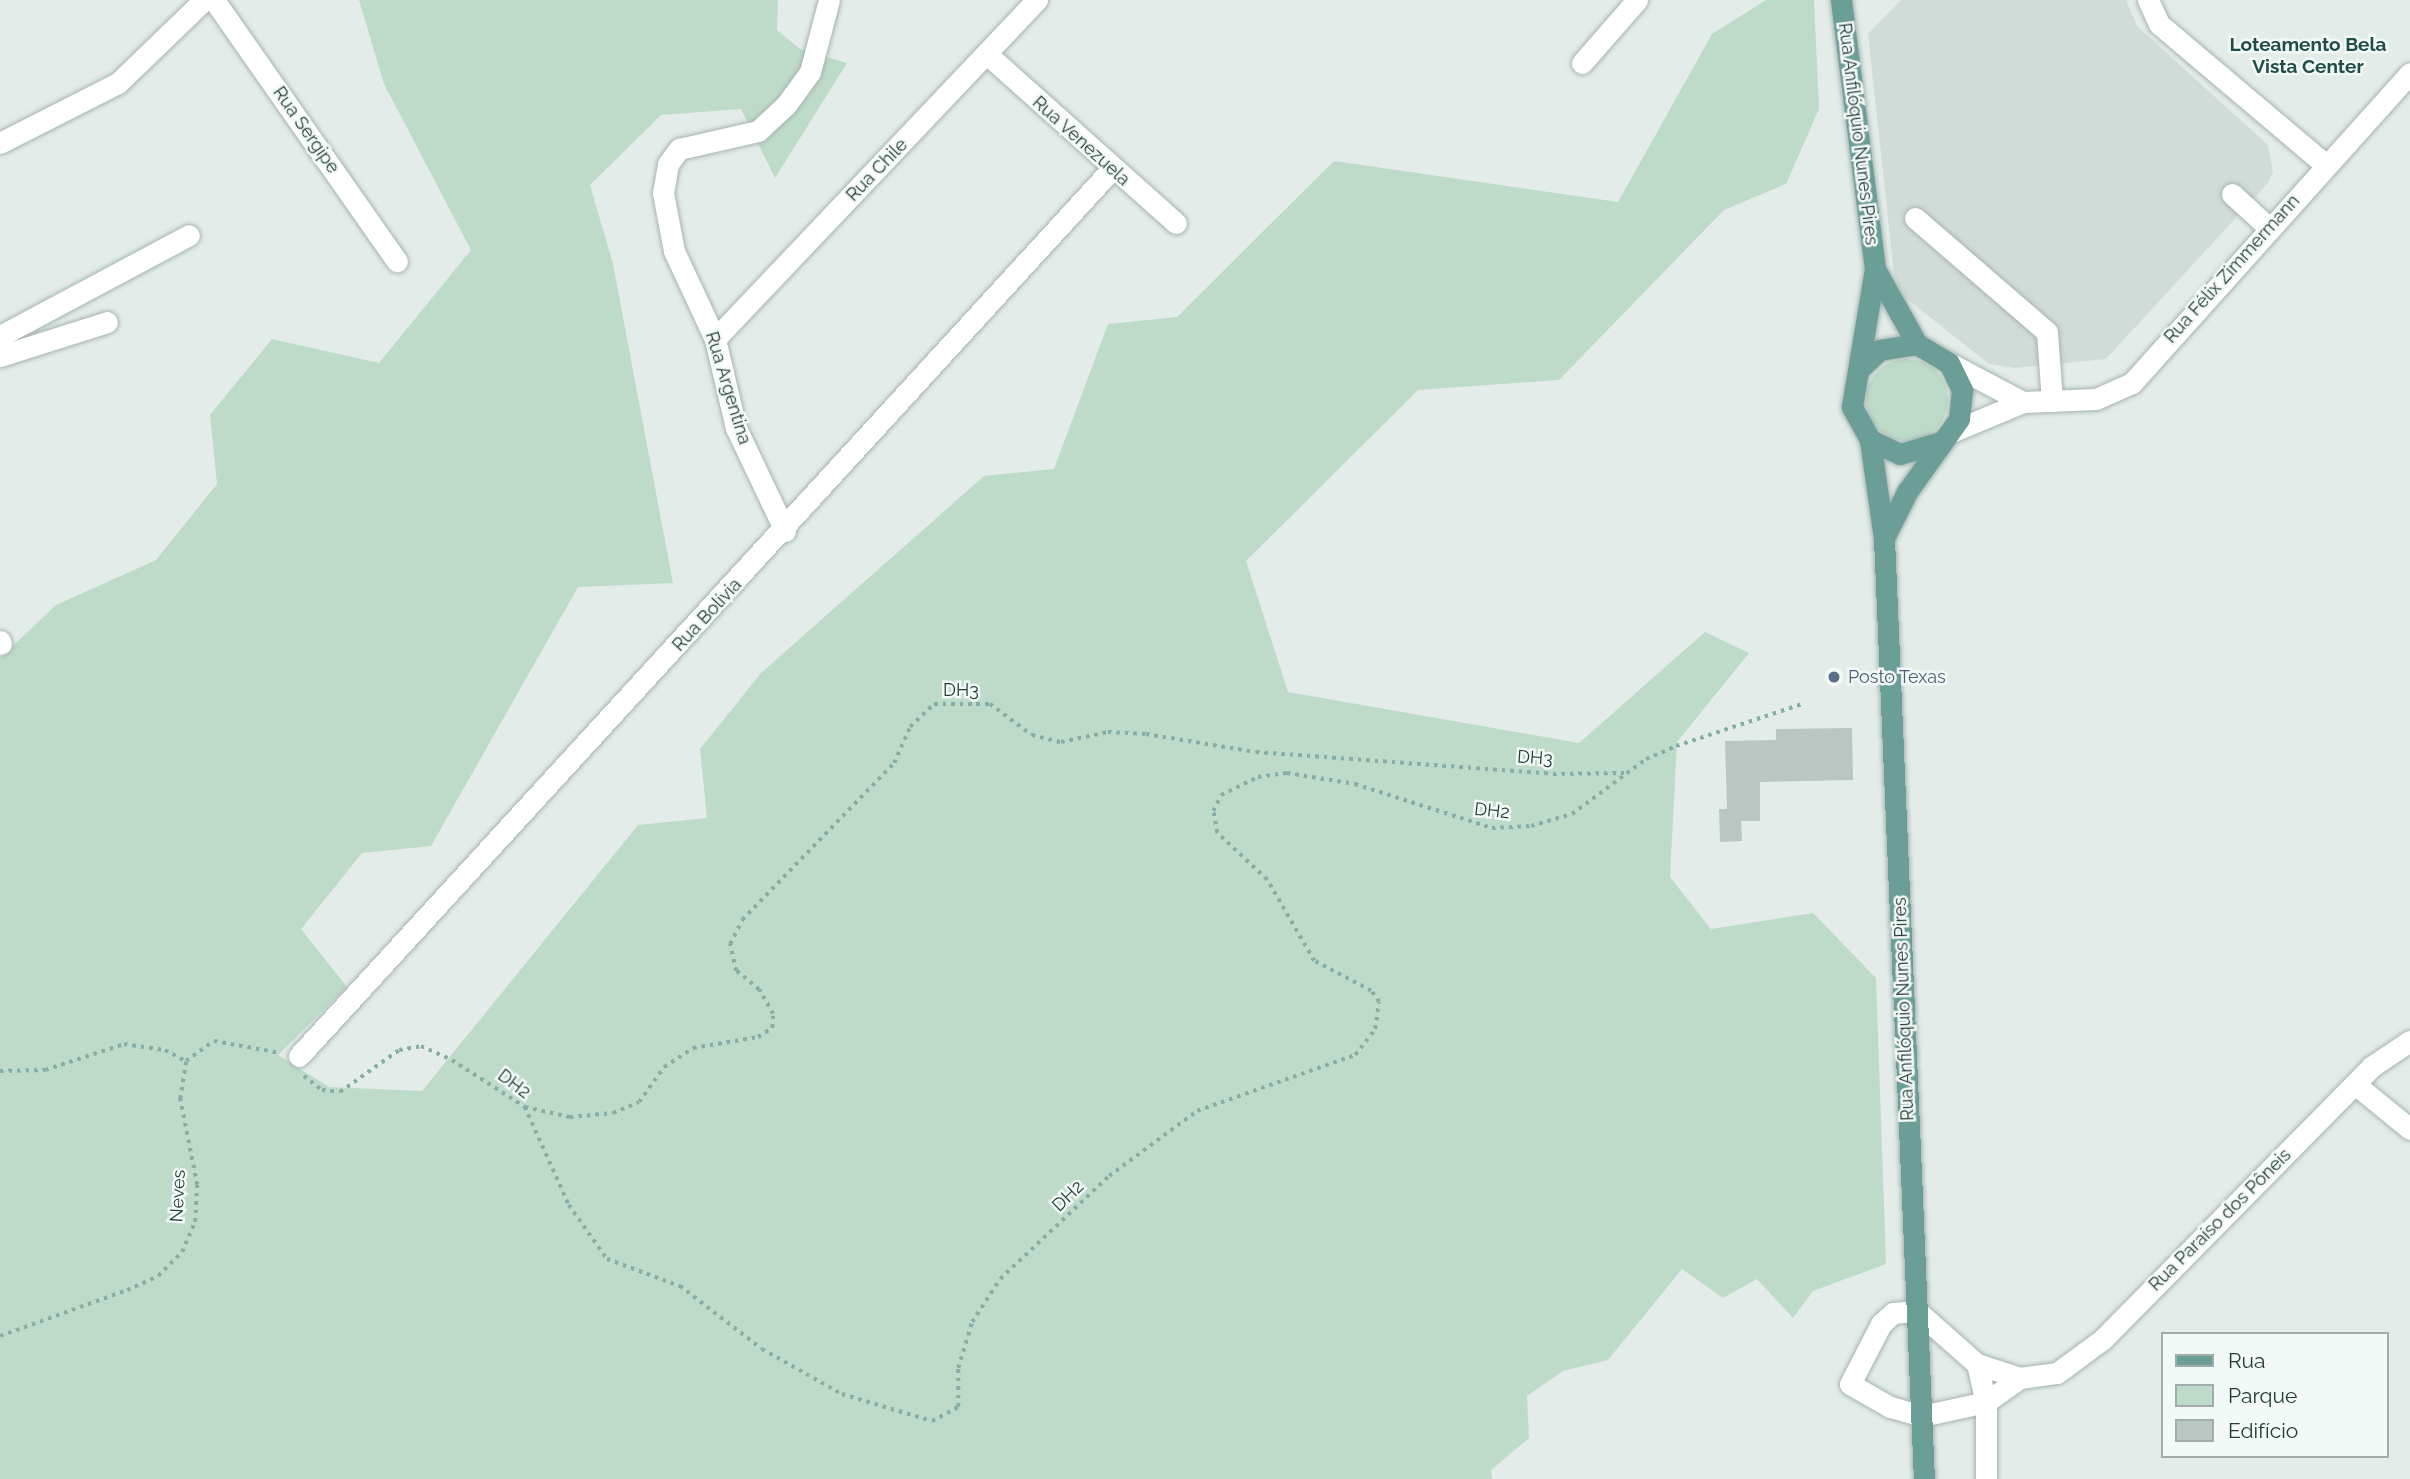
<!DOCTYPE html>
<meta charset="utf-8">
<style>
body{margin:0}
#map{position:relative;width:2410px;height:1479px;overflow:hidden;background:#e3ece9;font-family:Raleway,sans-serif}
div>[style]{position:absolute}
.built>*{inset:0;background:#d1dcd8}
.green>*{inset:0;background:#bedbc9}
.round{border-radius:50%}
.building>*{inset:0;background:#b9c6c2}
.path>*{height:3.5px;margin-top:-1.75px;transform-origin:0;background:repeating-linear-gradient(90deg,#86ada6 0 3.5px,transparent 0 8.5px)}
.roads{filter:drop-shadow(0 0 2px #a6b4b1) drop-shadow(0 0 2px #a6b4b1)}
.minor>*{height:21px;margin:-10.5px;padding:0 10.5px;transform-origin:10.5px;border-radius:10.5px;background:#fff}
.major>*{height:21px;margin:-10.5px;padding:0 10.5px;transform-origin:10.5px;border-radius:10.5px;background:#6b9e97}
.dots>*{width:19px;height:19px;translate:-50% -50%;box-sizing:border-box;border:4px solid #f3f9f7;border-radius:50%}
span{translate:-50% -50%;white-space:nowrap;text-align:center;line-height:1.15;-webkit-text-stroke:5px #f3f9f7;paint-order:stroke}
.street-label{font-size:18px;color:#243c39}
.service-label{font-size:18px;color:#4e5e75}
.left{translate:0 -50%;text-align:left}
.neighbourhood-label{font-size:19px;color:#214d48;font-weight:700}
.legend{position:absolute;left:2161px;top:1332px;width:228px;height:126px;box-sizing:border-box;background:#f3f9f7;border:2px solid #a0adab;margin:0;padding:9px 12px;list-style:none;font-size:21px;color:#243c39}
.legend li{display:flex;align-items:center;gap:14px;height:35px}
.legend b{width:35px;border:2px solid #a0adab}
</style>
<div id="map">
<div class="built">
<i style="clip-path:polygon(1901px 0,2126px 0,2137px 26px,2268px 145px,2273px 172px,2267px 184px,2106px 359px,2015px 368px,1989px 364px,1902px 295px,1894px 274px,1868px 34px)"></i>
</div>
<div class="green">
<i style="clip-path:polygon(359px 0,778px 0,777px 30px,800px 49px,847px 63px,775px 178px,741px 109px,661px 115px,590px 185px,613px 264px,673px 583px,578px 587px,431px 846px,362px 853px,301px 929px,347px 987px,278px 1055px,329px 1087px,422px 1091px,638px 825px,707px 818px,700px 749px,761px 673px,984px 476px,1054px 469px,1108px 324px,1177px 317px,1334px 161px,1618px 202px,1712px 34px,1766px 0,1814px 0,1819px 109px,1786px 184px,1724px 210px,1559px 380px,1418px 390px,1246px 561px,1288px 692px,1579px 743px,1705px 632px,1749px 653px,1677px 742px,1670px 877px,1711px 929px,1813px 913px,1876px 978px,1886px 1264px,1813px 1291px,1793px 1318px,1757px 1279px,1723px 1298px,1682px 1269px,1608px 1360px,1563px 1371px,1527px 1396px,1529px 1438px,1491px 1470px,1492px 1479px,0 1479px,0 658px,56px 605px,156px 560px,217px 484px,210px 415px,272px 339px,379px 363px,471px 250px,384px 84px)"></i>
<i class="round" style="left:1866px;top:359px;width:82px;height:82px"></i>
</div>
<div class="building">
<i style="clip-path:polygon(1852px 728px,1853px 780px,1760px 782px,1760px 821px,1741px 821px,1742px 841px,1720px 842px,1719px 809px,1727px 809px,1725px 741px,1776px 740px,1776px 729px)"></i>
</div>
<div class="path">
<i style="left:0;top:1071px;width:45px;rotate:-1.3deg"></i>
<i style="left:45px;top:1070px;width:83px;rotate:-18.2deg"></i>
<i style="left:124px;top:1044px;width:41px;rotate:8.3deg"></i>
<i style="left:165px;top:1050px;width:24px;rotate:28deg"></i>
<i style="left:304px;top:1076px;width:23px;rotate:38deg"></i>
<i style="left:322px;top:1090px;width:18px;rotate:6deg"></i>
<i style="left:340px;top:1092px;width:72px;rotate:-35.4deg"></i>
<i style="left:399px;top:1050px;width:22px;rotate:-10deg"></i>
<i style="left:421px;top:1046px;width:34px;rotate:24deg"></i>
<i style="left:452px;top:1060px;width:87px;rotate:32.8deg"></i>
<i style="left:525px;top:1107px;width:107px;rotate:65.8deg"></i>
<i style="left:569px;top:1205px;width:66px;rotate:54.9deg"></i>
<i style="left:607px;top:1259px;width:78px;rotate:20.3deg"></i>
<i style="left:680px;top:1286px;width:103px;rotate:37.5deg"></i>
<i style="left:762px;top:1349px;width:92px;rotate:29.4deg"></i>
<i style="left:842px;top:1394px;width:94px;rotate:16.7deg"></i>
<i style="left:932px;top:1421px;width:30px;rotate:-28deg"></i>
<i style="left:958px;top:1407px;width:39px;rotate:-90deg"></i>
<i style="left:958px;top:1368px;width:48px;rotate:-73.1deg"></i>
<i style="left:972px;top:1322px;width:51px;rotate:-56.9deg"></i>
<i style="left:1000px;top:1279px;width:150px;rotate:-43.4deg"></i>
<i style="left:1109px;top:1176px;width:109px;rotate:-36.5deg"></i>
<i style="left:1197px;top:1111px;width:168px;rotate:-19.5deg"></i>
<i style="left:1355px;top:1055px;width:33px;rotate:-52deg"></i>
<i style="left:1375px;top:1029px;width:27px;rotate:-82deg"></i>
<i style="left:1379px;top:1002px;width:14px;rotate:-126deg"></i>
<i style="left:1371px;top:991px;width:64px;rotate:-152.2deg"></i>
<i style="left:1314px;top:961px;width:94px;rotate:-120.1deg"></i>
<i style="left:1267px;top:880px;width:69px;rotate:-136.8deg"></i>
<i style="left:1217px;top:833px;width:22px;rotate:-100deg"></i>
<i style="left:1213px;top:811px;width:18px;rotate:-63deg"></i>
<i style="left:1221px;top:795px;width:41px;rotate:-25.9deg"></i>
<i style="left:1258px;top:777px;width:29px;rotate:-8deg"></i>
<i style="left:1287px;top:773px;width:69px;rotate:9.2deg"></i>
<i style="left:1355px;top:784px;width:144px;rotate:17.8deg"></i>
<i style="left:1492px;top:828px;width:39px;rotate:-3deg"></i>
<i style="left:1531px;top:826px;width:43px;rotate:-16.3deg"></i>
<i style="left:1572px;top:814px;width:92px;rotate:-36.6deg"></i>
<i style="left:1646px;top:759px;width:33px;rotate:-23deg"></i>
<i style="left:1676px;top:746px;width:133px;rotate:-18.4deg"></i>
<i style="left:525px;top:1107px;width:46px;rotate:12.5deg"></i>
<i style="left:570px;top:1117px;width:43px;rotate:-5.3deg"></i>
<i style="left:613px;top:1113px;width:28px;rotate:-23deg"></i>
<i style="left:639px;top:1102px;width:43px;rotate:-54.5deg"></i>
<i style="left:664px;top:1067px;width:35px;rotate:-33deg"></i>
<i style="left:693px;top:1048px;width:66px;rotate:-9.6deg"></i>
<i style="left:758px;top:1037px;width:17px;rotate:-33deg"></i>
<i style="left:772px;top:1028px;width:14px;rotate:-86deg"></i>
<i style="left:773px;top:1014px;width:28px;rotate:-120deg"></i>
<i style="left:759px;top:990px;width:30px;rotate:-140deg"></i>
<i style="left:736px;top:971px;width:28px;rotate:-103deg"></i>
<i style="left:730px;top:944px;width:27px;rotate:-63deg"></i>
<i style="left:742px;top:920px;width:219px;rotate:-45.9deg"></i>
<i style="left:894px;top:763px;width:39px;rotate:-66deg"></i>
<i style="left:910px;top:727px;width:33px;rotate:-44deg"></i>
<i style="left:934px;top:704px;width:56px"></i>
<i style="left:990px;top:704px;width:52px;rotate:36.4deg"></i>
<i style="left:1032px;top:735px;width:30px;rotate:14deg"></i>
<i style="left:1061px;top:742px;width:48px;rotate:-12deg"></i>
<i style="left:1108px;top:732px;width:38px;rotate:3deg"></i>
<i style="left:1146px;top:734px;width:111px;rotate:9.3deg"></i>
<i style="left:1256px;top:752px;width:298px;rotate:4.2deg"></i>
<i style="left:1553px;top:774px;width:71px;rotate:-0.8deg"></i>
<i style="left:0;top:1336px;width:135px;rotate:-19.9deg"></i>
<i style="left:127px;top:1290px;width:34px;rotate:-24deg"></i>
<i style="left:158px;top:1276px;width:34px;rotate:-45deg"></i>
<i style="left:182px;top:1252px;width:33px;rotate:-67deg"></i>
<i style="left:195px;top:1222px;width:37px;rotate:-87deg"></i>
<i style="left:197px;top:1185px;width:88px;rotate:-101.2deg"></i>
<i style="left:180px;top:1099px;width:38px;rotate:-81deg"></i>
<i style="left:186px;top:1061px;width:34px;rotate:-36deg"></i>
<i style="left:214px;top:1041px;width:68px;rotate:10.2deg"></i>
</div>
<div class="roads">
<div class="minor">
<i style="left:214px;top:0;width:319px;rotate:55deg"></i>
<i style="left:2148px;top:0;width:26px;rotate:65deg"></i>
<i style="left:2159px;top:24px;width:219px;rotate:40.2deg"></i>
<i style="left:988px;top:55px;width:252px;rotate:41.8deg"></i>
<i style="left:1582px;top:63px;width:84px;rotate:-48.9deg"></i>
<i style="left:0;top:143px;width:132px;rotate:-27deg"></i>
<i style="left:118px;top:83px;width:120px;rotate:-44deg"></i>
<i style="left:2232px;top:194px;width:49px;rotate:42.5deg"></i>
<i style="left:1915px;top:218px;width:174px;rotate:40.8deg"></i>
<i style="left:2047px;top:332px;width:69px;rotate:85.9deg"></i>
<i style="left:0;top:336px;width:214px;rotate:-28.1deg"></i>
<i style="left:715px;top:339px;width:468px;rotate:-46.5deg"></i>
<i style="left:0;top:356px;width:112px;rotate:-17.6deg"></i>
<i style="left:1949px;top:363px;width:84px;rotate:27.8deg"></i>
<i style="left:1951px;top:432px;width:78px;rotate:-22.6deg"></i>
<i style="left:2023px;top:402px;width:73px;rotate:-2.4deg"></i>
<i style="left:2096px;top:399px;width:39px;rotate:-24deg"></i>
<i style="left:2132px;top:383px;width:416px;rotate:-48.1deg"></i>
<i style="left:785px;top:531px;width:114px;rotate:-115.4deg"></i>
<i style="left:736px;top:428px;width:91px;rotate:-103.3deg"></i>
<i style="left:715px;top:339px;width:97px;rotate:-115deg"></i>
<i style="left:674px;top:251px;width:59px;rotate:-100.7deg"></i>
<i style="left:663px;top:193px;width:29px;rotate:-80deg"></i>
<i style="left:668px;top:164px;width:19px;rotate:-54deg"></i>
<i style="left:679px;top:149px;width:81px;rotate:-12.8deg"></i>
<i style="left:758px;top:131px;width:38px;rotate:-43deg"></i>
<i style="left:786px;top:105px;width:41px;rotate:-54deg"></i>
<i style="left:810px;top:72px;width:74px;rotate:-75.2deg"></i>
<i style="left:0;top:641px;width:3px;rotate:72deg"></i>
<i style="left:299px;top:1056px;width:1202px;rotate:-47.5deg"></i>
<i style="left:2355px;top:1084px;width:71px;rotate:39.3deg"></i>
<i style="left:1977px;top:1364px;width:39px;rotate:77deg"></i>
<i style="left:1986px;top:1402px;width:77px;rotate:90deg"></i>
<i style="left:2020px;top:1378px;width:42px;rotate:144.8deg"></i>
<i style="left:1986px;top:1402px;width:66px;rotate:167.7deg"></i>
<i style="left:1922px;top:1416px;width:33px;rotate:-164deg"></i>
<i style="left:1890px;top:1407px;width:46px;rotate:-150.1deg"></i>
<i style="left:1850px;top:1384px;width:68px;rotate:-62.7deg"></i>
<i style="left:1881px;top:1324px;width:16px;rotate:-43deg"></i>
<i style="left:1893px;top:1313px;width:24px;rotate:-5deg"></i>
<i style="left:1917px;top:1311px;width:80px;rotate:41.5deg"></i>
<i style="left:1977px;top:1364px;width:45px;rotate:18deg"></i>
<i style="left:2020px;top:1378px;width:37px;rotate:-8deg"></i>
<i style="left:2057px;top:1373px;width:57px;rotate:-36.5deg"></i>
<i style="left:2103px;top:1339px;width:382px;rotate:-45.4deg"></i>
<i style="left:2371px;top:1067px;width:47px;rotate:-33.7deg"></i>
</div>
<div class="major">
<i style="left:1841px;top:0;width:271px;rotate:82.8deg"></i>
<i style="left:1875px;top:269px;width:140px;rotate:99.5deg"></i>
<i style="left:1852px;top:407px;width:38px;rotate:61deg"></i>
<i style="left:1870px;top:440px;width:99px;rotate:81.9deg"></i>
<i style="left:1884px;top:538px;width:942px;rotate:87.57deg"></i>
<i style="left:1875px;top:269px;width:86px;rotate:60.8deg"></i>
<i style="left:1860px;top:368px;width:26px;rotate:-43deg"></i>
<i style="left:1879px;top:350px;width:38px;rotate:-9deg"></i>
<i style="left:1917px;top:344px;width:37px;rotate:31deg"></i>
<i style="left:1949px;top:363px;width:30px;rotate:64deg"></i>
<i style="left:1962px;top:390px;width:29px;rotate:96deg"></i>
<i style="left:1959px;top:419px;width:90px;rotate:125.5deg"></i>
<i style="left:1907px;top:492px;width:51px;rotate:116.6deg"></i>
<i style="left:1870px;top:440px;width:33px;rotate:25deg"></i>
<i style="left:1900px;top:454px;width:43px;rotate:-16.3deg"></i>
</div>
</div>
<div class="dots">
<i style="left:1834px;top:677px;background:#5c6f8a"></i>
</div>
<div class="street-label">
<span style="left:306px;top:130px;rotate:55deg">Rua Sergipe</span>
<span style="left:1858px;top:134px;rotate:83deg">Rua Anfilóquio Nunes Pires</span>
<span style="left:1081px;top:141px;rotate:42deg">Rua Venezuela</span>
<span style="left:877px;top:170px;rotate:-46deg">Rua Chile</span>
<span style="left:2232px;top:269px;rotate:-48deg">Rua Félix Zimmermann</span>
<span style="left:728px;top:388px;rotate:73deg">Rua Argentina</span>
<span style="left:707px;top:615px;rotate:-47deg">Rua Bolívia</span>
<span style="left:961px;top:690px">DH3</span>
<span style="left:1535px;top:758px;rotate:4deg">DH3</span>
<span style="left:1492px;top:811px;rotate:6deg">DH2</span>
<span style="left:1904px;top:1009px;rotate:-92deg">Rua Anfilóquio Nunes Pires</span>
<span style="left:514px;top:1084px;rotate:37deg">DH2</span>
<span style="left:178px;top:1196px;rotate:-87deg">Neves</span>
<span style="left:1068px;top:1196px;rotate:-44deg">DH2</span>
<span style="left:2220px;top:1220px;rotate:-45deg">Rua Paraíso dos Pôneis</span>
</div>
<div class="service-label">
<span class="left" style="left:1848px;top:677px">Posto Texas</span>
</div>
<div class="neighbourhood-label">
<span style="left:2308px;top:56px">Loteamento Bela<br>Vista Center</span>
</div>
<ul class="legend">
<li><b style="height:9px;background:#6b9e97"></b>Rua</li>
<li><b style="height:19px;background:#bedbc9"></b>Parque</li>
<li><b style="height:19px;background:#b9c6c2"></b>Edifício</li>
</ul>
</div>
